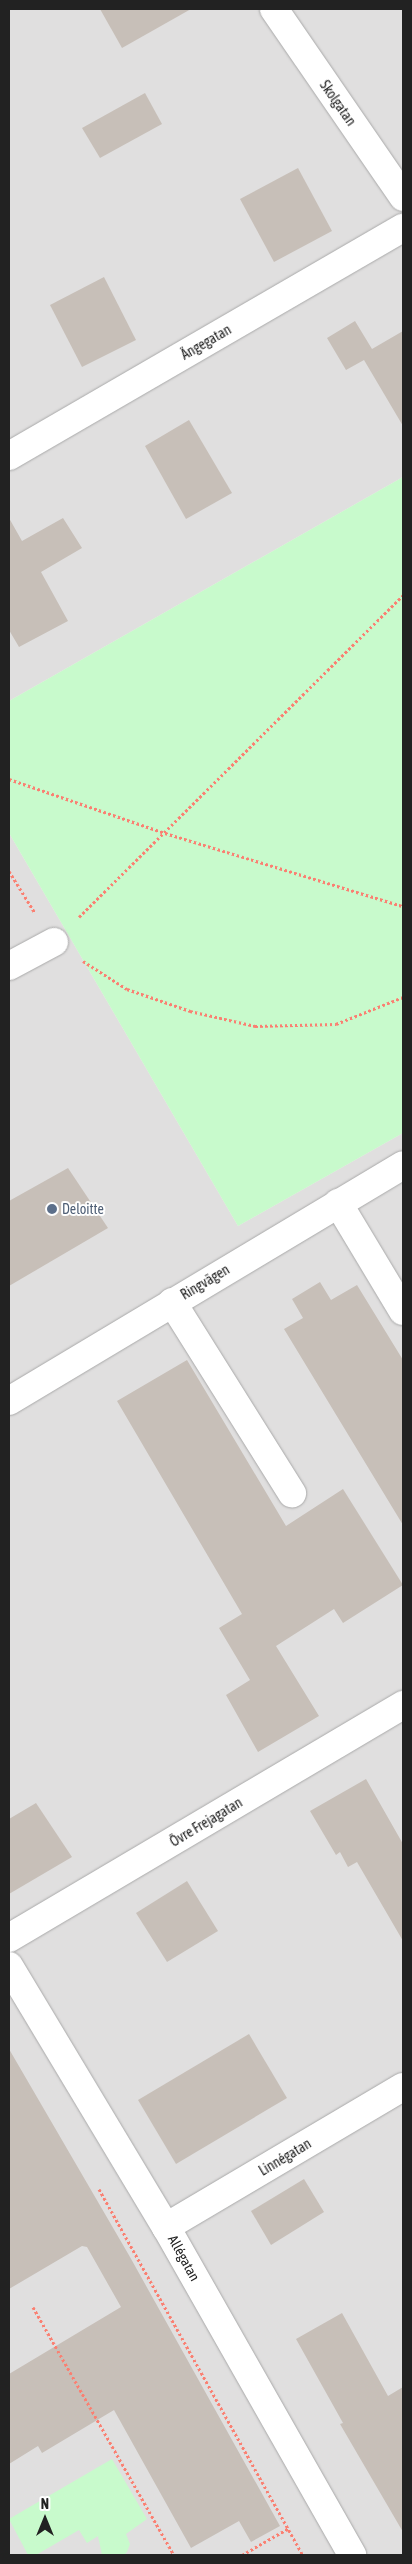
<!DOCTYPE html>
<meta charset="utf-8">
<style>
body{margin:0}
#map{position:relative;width:412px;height:2564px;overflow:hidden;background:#f2efe9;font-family:"Asap Condensed",sans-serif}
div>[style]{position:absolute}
.residential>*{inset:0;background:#e0dfdf}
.park>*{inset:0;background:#c8facc}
.building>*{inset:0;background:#c7bfb8}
.path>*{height:3px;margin-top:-1.5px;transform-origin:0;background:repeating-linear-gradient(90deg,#fa8072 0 2.5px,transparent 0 5px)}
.roads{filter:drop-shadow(0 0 1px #a9a9a9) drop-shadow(0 0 1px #a9a9a9)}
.street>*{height:28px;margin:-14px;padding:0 14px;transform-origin:14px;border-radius:14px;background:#fff}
.dots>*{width:14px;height:14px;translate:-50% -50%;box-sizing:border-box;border:2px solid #fff;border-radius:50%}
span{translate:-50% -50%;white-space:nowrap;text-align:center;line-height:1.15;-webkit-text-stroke:4px #fff;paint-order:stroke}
.street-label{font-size:14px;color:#222}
.service-label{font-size:14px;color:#4e5e75}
.left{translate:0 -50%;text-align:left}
.frame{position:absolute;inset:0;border:10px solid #222;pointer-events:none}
.north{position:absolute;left:20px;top:2494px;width:50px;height:50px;-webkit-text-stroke:4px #fff;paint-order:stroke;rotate:0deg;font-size:14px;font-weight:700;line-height:20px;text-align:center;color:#222}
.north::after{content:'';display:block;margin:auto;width:18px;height:22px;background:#222;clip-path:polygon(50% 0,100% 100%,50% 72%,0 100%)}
</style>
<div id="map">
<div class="residential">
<i style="clip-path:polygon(9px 9px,403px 9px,403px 477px,9px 701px)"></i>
<i style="clip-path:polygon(9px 833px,238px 1226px,403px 1133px,403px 2555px,9px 2555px)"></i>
</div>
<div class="park">
<i style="clip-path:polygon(403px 477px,403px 1133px,238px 1226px,9px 833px,9px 701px)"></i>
<i style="clip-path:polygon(112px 2459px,147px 2519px,126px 2534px,130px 2544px,127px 2552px,124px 2555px,102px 2555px,98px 2536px,87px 2543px,79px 2530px,36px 2555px,28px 2555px,9px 2519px)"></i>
</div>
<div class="building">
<i style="clip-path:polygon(100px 9px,191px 9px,122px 48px)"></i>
<i style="clip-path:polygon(145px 93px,162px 124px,100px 158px,82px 128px)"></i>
<i style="clip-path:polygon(298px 168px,332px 231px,274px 262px,240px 199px)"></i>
<i style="clip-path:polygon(104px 277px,136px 340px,82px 367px,50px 305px)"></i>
<i style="clip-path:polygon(355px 321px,372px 349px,403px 331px,403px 426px,364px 360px,346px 370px,327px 338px)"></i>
<i style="clip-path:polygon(189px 420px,232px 493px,186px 519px,145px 446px)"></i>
<i style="clip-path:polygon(9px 518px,22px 541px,63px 518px,82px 548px,41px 572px,68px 621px,19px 647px,9px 630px)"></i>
<i style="clip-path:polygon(68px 1168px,108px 1228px,9px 1286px,9px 1201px)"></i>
<i style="clip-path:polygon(320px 1282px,331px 1300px,357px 1285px,403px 1360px,403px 1525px,284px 1329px,303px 1318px,292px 1299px)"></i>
<i style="clip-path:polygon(187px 1360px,286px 1526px,343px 1489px,403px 1585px,343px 1623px,334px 1609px,276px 1646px,319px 1716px,258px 1752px,226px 1695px,250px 1680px,219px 1628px,242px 1614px,117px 1401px)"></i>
<i style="clip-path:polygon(366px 1779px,403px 1844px,403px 1941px,357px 1862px,348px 1867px,340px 1852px,336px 1855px,310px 1811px)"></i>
<i style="clip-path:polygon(36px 1803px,72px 1857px,9px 1894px,9px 1819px)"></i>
<i style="clip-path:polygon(187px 1881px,218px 1931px,167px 1962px,136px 1913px)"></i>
<i style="clip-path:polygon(249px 2034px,287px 2098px,176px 2164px,138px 2100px)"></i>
<i style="clip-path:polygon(9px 2049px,130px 2257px,280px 2526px,251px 2542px,239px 2521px,191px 2548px,114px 2410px,42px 2453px,38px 2446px,9px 2464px,9px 2374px,121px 2307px,87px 2247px,82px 2246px,9px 2289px)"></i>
<i style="clip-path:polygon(304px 2179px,324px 2212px,271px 2245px,251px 2211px)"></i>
<i style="clip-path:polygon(342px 2313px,388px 2396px,403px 2387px,403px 2532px,340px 2424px,343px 2423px,296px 2339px)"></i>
</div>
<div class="path">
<i style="left:9px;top:779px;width:165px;rotate:19.1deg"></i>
<i style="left:165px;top:833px;width:249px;rotate:17.1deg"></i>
<i style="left:9px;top:871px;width:49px;rotate:58.2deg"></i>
<i style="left:79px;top:917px;width:457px;rotate:-44.8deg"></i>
<i style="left:83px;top:961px;width:52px;rotate:32.5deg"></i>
<i style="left:127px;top:989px;width:67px;rotate:19.2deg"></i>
<i style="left:190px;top:1011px;width:67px;rotate:13deg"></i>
<i style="left:255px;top:1026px;width:81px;rotate:-1.4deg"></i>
<i style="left:336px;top:1024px;width:72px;rotate:-21.9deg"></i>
<i style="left:99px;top:2189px;width:419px;rotate:60.9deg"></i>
<i style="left:33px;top:2307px;width:285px;rotate:60.4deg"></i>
<i style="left:242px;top:2555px;width:54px;rotate:-29.9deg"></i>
</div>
<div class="roads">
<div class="street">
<i style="left:274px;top:9px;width:228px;rotate:55.5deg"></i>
<i style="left:9px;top:456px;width:455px;rotate:-30.1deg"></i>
<i style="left:9px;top:966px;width:51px;rotate:-28.1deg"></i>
<i style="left:338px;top:1203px;width:126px;rotate:59deg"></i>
<i style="left:172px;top:1302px;width:226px;rotate:57.9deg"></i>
<i style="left:9px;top:1401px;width:459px;rotate:-30.9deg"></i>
<i style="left:9px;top:1938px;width:458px;rotate:-30.6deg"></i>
<i style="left:9px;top:1966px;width:305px;rotate:59deg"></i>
<i style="left:166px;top:2227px;width:377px;rotate:60.4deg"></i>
<i style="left:166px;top:2227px;width:275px;rotate:-30.6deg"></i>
</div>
</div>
<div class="dots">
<i style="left:52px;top:1209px;background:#5c6f8a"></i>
</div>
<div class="street-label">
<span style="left:338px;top:103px;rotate:55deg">Skolgatan</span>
<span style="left:206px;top:342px;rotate:-30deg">Ängegatan</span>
<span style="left:205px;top:1282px;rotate:-31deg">Ringvägen</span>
<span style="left:206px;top:1822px;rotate:-31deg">Övre Frejagatan</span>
<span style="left:285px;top:2157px;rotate:-31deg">Linnégatan</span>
<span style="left:184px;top:2258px;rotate:61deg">Allégatan</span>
</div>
<div class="service-label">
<span class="left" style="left:62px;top:1209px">Deloitte</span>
</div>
<div class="frame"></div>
<div class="north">N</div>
</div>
